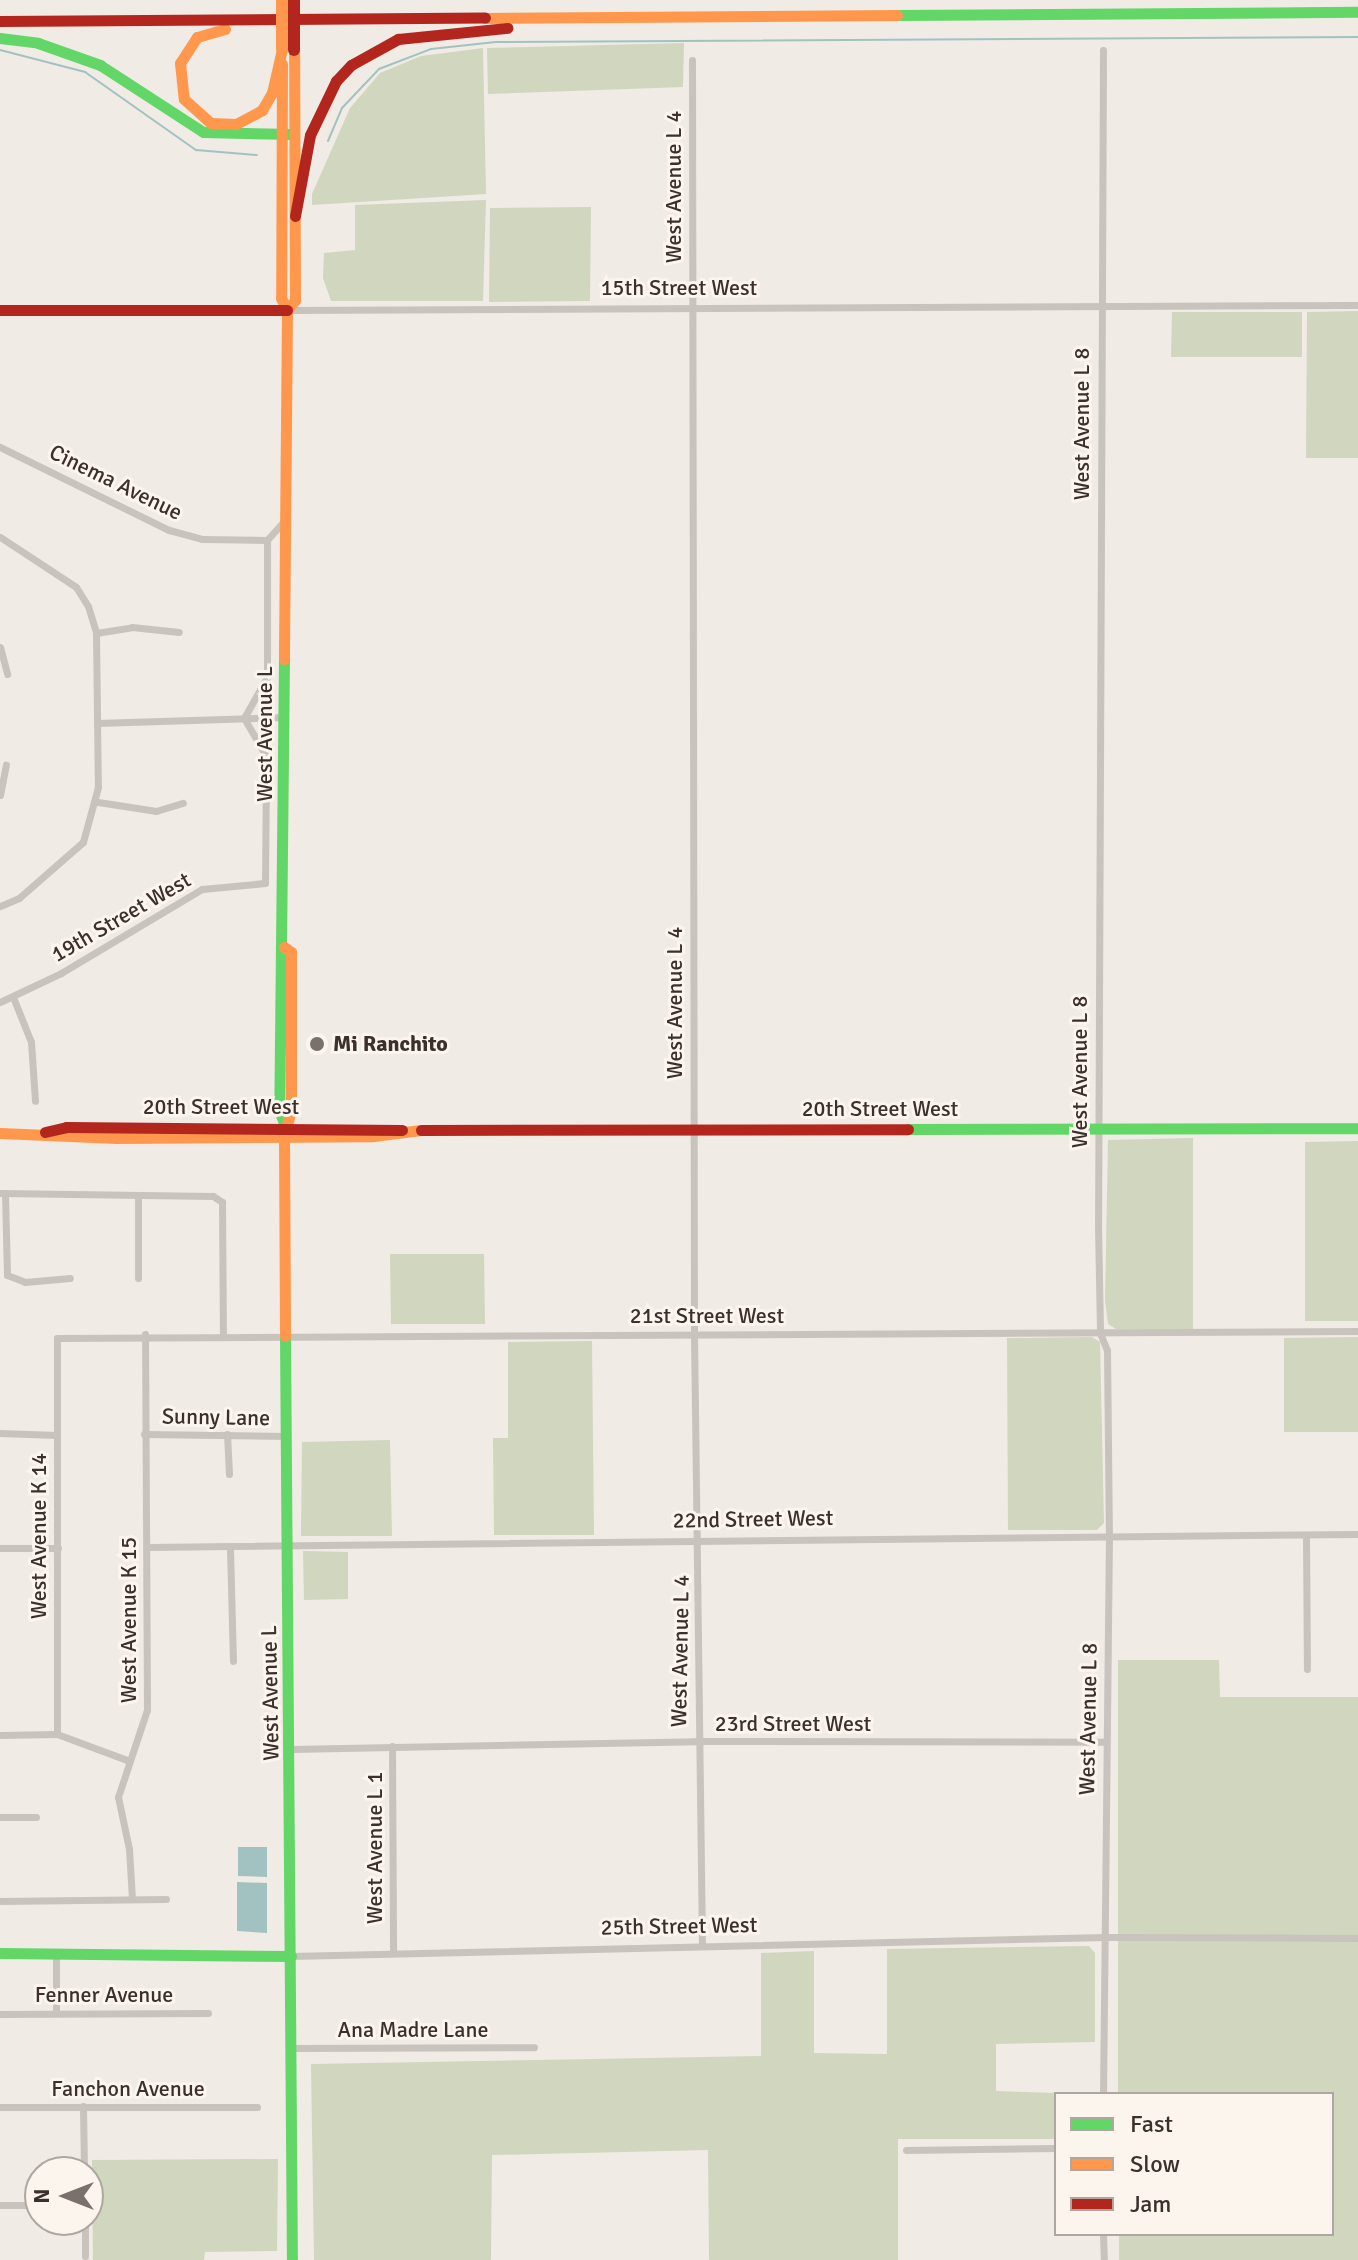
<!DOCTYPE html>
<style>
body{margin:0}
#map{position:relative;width:1358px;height:2260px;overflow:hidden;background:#f0ebe5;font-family:Signika,sans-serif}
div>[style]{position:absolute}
.green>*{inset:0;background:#d1d6bf}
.water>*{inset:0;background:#a1c2c1}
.stream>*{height:2px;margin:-1px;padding:0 1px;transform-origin:1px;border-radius:1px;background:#a1c2c1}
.street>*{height:7px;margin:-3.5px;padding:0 3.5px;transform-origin:3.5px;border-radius:3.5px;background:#c9c3be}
.fast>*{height:11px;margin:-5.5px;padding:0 5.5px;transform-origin:5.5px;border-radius:5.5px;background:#63d668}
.slow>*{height:11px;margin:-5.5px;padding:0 5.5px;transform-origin:5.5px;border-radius:5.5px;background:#ff974d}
.jam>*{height:11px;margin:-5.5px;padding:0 5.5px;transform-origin:5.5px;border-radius:5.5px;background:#b3261e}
.slow-bridge>*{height:12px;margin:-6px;padding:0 6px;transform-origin:6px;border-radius:6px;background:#ff974d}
.jam-bridge>*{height:12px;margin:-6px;padding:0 6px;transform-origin:6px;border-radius:6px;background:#b3261e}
.dots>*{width:22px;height:22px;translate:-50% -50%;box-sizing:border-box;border:4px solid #fbf5ee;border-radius:50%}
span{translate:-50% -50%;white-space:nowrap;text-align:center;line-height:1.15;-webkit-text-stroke:6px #fbf5ee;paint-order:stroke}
.street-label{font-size:22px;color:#3b302b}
.poi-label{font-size:22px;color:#3b302b;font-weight:700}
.left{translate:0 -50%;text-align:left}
.legend{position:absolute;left:1054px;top:2092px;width:280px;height:144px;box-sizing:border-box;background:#fbf5ee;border:2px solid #aea6a0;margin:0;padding:10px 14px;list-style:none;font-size:24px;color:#3b302b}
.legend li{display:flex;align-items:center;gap:16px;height:40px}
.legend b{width:40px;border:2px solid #aea6a0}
.north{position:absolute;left:24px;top:2156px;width:80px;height:80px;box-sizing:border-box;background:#fbf5ee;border:2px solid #aea6a0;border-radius:50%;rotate:270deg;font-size:22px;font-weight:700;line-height:32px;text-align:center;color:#3b302b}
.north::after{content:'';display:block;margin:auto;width:28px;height:36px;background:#7a716c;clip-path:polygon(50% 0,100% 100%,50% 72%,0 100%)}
</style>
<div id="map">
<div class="green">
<i style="clip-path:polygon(684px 43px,683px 87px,488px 94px,487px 48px)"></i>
<i style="clip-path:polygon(483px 48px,486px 194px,312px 205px,312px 194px,350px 108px,380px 73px,421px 56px)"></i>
<i style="clip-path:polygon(486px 200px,483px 301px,331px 301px,323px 278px,324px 253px,355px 250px,355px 205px)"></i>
<i style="clip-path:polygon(591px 207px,590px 301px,489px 302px,490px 208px)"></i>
<i style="clip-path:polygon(1358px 311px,1358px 458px,1306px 458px,1307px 312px)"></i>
<i style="clip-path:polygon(1172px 312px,1302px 312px,1302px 357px,1171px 357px)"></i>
<i style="clip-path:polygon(1193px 1138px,1193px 1329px,1116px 1329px,1108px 1324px,1105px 1301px,1108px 1140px)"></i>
<i style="clip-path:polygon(1358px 1141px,1358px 1321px,1305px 1321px,1305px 1142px)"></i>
<i style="clip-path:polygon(390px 1254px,484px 1254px,485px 1324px,391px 1324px)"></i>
<i style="clip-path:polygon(1092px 1337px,1100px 1342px,1104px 1523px,1097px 1530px,1008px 1530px,1007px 1338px)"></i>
<i style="clip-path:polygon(1358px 1337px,1358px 1432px,1284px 1432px,1284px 1338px)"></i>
<i style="clip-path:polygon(592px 1341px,594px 1535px,494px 1535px,493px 1438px,508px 1438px,508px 1342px)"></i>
<i style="clip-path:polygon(390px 1440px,392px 1536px,301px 1536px,302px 1442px)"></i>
<i style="clip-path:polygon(303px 1551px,348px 1552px,348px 1599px,304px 1600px)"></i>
<i style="clip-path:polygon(1118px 1660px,1219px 1660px,1220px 1697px,1358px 1697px,1358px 2260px,1119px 2260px,1119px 2234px,1332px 2234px,1332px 2094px,1118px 2094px)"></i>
<i style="clip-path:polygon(1089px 1946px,1095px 1953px,1095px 2042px,996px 2044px,996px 2091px,1091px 2094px,1056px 2094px,1056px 2139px,898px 2139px,898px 2260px,709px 2260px,708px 2150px,492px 2155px,491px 2260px,314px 2260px,311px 2064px,761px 2056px,761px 1953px,814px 1951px,814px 2053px,887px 2054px,887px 1949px)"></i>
<i style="clip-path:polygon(278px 2159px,277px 2251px,205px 2252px,204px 2260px,93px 2260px,92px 2160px)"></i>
</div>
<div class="water">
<i style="clip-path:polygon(238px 1847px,267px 1847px,267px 1877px,238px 1876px)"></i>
<i style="clip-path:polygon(237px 1882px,267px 1883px,267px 1933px,237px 1931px)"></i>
</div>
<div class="stream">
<i style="left:0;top:50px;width:88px;rotate:14.5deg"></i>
<i style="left:85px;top:72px;width:136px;rotate:35.1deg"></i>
<i style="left:196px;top:150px;width:61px;rotate:4.7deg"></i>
<i style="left:328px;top:141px;width:36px;rotate:-67deg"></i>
<i style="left:342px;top:108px;width:54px;rotate:-46.5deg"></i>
<i style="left:379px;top:69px;width:56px;rotate:-21deg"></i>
<i style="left:431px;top:49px;width:65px;rotate:-6.1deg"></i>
<i style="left:496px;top:42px;width:862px;rotate:-0.33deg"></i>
</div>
<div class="street">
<i style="left:1103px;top:50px;width:1176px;rotate:90.24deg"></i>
<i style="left:1098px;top:1226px;width:107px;rotate:88.9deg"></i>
<i style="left:1100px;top:1333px;width:18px;rotate:68deg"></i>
<i style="left:1107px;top:1350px;width:184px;rotate:89.4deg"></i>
<i style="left:1109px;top:1534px;width:560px;rotate:90.61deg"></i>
<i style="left:692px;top:60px;width:1274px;rotate:89.91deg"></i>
<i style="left:694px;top:1334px;width:612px;rotate:89.25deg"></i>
<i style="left:288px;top:310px;width:1070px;rotate:-0.27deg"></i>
<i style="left:0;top:447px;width:188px;rotate:26.2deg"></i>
<i style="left:169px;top:530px;width:34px;rotate:15deg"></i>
<i style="left:202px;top:539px;width:65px;rotate:0.9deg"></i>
<i style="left:0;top:537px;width:91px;rotate:33.3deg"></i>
<i style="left:76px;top:587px;width:22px;rotate:58deg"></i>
<i style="left:88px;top:606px;width:28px;rotate:73deg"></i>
<i style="left:96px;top:633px;width:154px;rotate:89.3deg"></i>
<i style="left:98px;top:787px;width:57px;rotate:105.3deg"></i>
<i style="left:83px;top:842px;width:85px;rotate:138.8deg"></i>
<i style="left:19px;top:898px;width:21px;rotate:157deg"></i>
<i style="left:96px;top:633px;width:36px;rotate:-9deg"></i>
<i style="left:132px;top:627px;width:47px;rotate:6.1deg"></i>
<i style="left:0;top:647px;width:28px;rotate:75deg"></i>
<i style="left:97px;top:723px;width:188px;rotate:-1.8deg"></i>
<i style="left:0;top:795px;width:31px;rotate:-79deg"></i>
<i style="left:98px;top:802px;width:59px;rotate:8.8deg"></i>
<i style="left:156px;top:811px;width:28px;rotate:-17deg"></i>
<i style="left:13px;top:997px;width:48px;rotate:68.2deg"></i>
<i style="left:31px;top:1042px;width:59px;rotate:86.1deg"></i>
<i style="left:0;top:1002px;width:68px;rotate:-25.4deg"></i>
<i style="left:61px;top:973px;width:164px;rotate:-30.8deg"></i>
<i style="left:202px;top:889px;width:63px;rotate:-5.4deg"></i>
<i style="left:265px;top:883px;width:127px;rotate:-89.5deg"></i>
<i style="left:266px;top:756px;width:44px;rotate:-120.1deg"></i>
<i style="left:244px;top:718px;width:47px;rotate:-60.7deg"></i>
<i style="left:267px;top:677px;width:137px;rotate:-90deg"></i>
<i style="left:267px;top:540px;width:25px;rotate:-48deg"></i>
<i style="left:0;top:1193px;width:213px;rotate:0.8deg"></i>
<i style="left:213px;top:1196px;width:11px;rotate:34deg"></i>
<i style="left:222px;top:1202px;width:133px;rotate:89.6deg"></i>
<i style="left:5px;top:1193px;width:82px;rotate:88.6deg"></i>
<i style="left:7px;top:1275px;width:19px;rotate:21deg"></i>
<i style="left:25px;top:1282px;width:45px;rotate:-5.1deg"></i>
<i style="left:138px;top:1195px;width:83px;rotate:90deg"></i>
<i style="left:0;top:1433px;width:57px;rotate:2deg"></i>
<i style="left:144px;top:1434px;width:142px;rotate:0.8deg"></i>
<i style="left:227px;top:1434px;width:40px;rotate:87.1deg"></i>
<i style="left:1306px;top:1535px;width:134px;rotate:89.6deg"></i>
<i style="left:148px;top:1547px;width:1210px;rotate:-0.62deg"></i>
<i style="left:0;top:1548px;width:58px"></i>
<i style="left:230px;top:1548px;width:113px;rotate:88.5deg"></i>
<i style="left:57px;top:1734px;width:396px;rotate:-90deg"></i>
<i style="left:57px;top:1338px;width:1301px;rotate:-0.31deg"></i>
<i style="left:0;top:1735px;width:57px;rotate:-1deg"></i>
<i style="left:57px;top:1734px;width:75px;rotate:20.4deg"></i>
<i style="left:392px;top:1746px;width:204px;rotate:89.7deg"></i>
<i style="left:291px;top:1749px;width:406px;rotate:-1.1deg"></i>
<i style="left:697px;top:1741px;width:407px;rotate:0.1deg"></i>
<i style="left:0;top:1817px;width:36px"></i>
<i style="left:132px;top:1899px;width:50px;rotate:-93.4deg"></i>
<i style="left:129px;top:1849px;width:53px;rotate:-101.9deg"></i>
<i style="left:118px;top:1797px;width:92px;rotate:-71.6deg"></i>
<i style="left:147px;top:1710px;width:376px;rotate:-90.3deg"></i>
<i style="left:0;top:1901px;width:166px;rotate:-0.7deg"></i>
<i style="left:291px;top:1956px;width:815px;rotate:-1.34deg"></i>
<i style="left:1106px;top:1937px;width:252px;rotate:0.2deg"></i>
<i style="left:56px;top:2013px;width:60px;rotate:-90deg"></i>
<i style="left:0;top:2014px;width:208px;rotate:-0.3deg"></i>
<i style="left:291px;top:2048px;width:243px;rotate:-0.2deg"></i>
<i style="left:83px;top:2106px;width:66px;rotate:89.1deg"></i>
<i style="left:0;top:2107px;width:257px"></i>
<i style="left:906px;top:2150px;width:150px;rotate:-0.8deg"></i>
<i style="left:0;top:2205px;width:40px"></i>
<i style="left:85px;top:2220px;width:36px;rotate:90deg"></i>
<i style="left:1103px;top:2234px;width:26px;rotate:88deg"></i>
</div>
<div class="fast">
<i style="left:897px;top:15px;width:461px;rotate:-0.4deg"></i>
<i style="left:0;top:38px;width:38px;rotate:7deg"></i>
<i style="left:38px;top:43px;width:66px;rotate:19.5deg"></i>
<i style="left:100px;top:65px;width:123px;rotate:33deg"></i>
<i style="left:203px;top:132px;width:91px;rotate:1.3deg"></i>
<i style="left:284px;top:659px;width:451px;rotate:90.6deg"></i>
<i style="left:279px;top:1110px;width:17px;rotate:69deg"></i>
<i style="left:908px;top:1129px;width:450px;rotate:-0.1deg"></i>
<i style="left:285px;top:1336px;width:924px;rotate:89.57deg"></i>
<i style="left:0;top:1953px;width:291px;rotate:0.6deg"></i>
</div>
<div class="slow">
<i style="left:485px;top:18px;width:412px;rotate:-0.4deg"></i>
<i style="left:225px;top:29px;width:29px;rotate:164deg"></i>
<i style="left:197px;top:37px;width:31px;rotate:123deg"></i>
<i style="left:180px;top:63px;width:36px;rotate:84deg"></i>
<i style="left:184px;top:99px;width:36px;rotate:42deg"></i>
<i style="left:211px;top:123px;width:25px;rotate:2deg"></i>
<i style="left:236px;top:124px;width:30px;rotate:-28deg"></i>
<i style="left:262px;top:110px;width:20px;rotate:-60deg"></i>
<i style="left:272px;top:93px;width:45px;rotate:-77.2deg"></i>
<i style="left:282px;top:64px;width:234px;rotate:90.2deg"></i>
<i style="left:281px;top:298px;width:13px;rotate:63deg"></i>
<i style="left:287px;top:310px;width:349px;rotate:90.5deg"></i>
<i style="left:287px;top:310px;width:13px;rotate:-51deg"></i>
<i style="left:295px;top:300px;width:250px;rotate:-90.2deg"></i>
<i style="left:284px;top:947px;width:9px;rotate:36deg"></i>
<i style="left:291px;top:952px;width:158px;rotate:90deg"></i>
<i style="left:291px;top:1110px;width:28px;rotate:105deg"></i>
<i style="left:284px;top:1137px;width:199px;rotate:89.7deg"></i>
<i style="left:0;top:1133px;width:117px;rotate:2.4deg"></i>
<i style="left:117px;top:1138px;width:256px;rotate:-0.4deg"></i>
<i style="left:373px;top:1136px;width:48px;rotate:-7.1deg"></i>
</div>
<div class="jam">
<i style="left:0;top:21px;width:485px;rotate:-0.4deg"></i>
<i style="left:295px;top:216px;width:82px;rotate:-79.5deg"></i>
<i style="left:310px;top:135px;width:60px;rotate:-64.3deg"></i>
<i style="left:336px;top:81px;width:22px;rotate:-47deg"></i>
<i style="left:351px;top:65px;width:54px;rotate:-29deg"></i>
<i style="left:398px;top:39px;width:110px;rotate:-5.8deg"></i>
<i style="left:0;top:310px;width:287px"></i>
<i style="left:421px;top:1130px;width:487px;rotate:-0.1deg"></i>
<i style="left:45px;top:1132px;width:22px;rotate:-13deg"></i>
<i style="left:66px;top:1127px;width:336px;rotate:0.5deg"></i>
</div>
<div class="slow-bridge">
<i style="left:282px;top:0;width:49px;rotate:90deg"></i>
</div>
<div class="jam-bridge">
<i style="left:294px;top:0;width:50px;rotate:90deg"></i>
</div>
<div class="dots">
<i style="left:317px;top:1044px;background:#7a716c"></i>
</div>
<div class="street-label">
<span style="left:674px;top:187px;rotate:-90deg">West Avenue L 4</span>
<span style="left:679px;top:288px">15th Street West</span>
<span style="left:1082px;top:424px;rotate:-90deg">West Avenue L 8</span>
<span style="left:116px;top:482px;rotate:26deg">Cinema Avenue</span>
<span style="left:265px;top:734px;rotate:-90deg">West Avenue L</span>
<span style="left:121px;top:917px;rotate:-30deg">19th Street West</span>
<span style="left:675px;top:1003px;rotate:-90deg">West Avenue L 4</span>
<span style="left:1080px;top:1072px;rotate:-90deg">West Avenue L 8</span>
<span style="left:221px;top:1107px">20th Street West</span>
<span style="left:880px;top:1109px">20th Street West</span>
<span style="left:707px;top:1316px">21st Street West</span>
<span style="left:216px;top:1417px;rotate:1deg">Sunny Lane</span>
<span style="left:753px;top:1519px;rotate:-1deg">22nd Street West</span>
<span style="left:39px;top:1536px;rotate:-90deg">West Avenue K 14</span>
<span style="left:129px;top:1620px;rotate:-90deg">West Avenue K 15</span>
<span style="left:680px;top:1651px;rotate:-89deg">West Avenue L 4</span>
<span style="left:270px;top:1693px;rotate:-91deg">West Avenue L</span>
<span style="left:1088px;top:1719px;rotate:-89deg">West Avenue L 8</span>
<span style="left:793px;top:1724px">23rd Street West</span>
<span style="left:375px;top:1848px;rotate:-90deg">West Avenue L 1</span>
<span style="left:679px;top:1926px;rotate:-1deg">25th Street West</span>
<span style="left:104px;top:1995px">Fenner Avenue</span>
<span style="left:413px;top:2030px">Ana Madre Lane</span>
<span style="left:128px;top:2089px">Fanchon Avenue</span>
</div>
<div class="poi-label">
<span class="left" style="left:333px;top:1044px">Mi Ranchito</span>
</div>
<ul class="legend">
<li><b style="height:10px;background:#63d668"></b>Fast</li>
<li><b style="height:10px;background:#ff974d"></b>Slow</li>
<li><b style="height:10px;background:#b3261e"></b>Jam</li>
</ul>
<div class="north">N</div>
</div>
